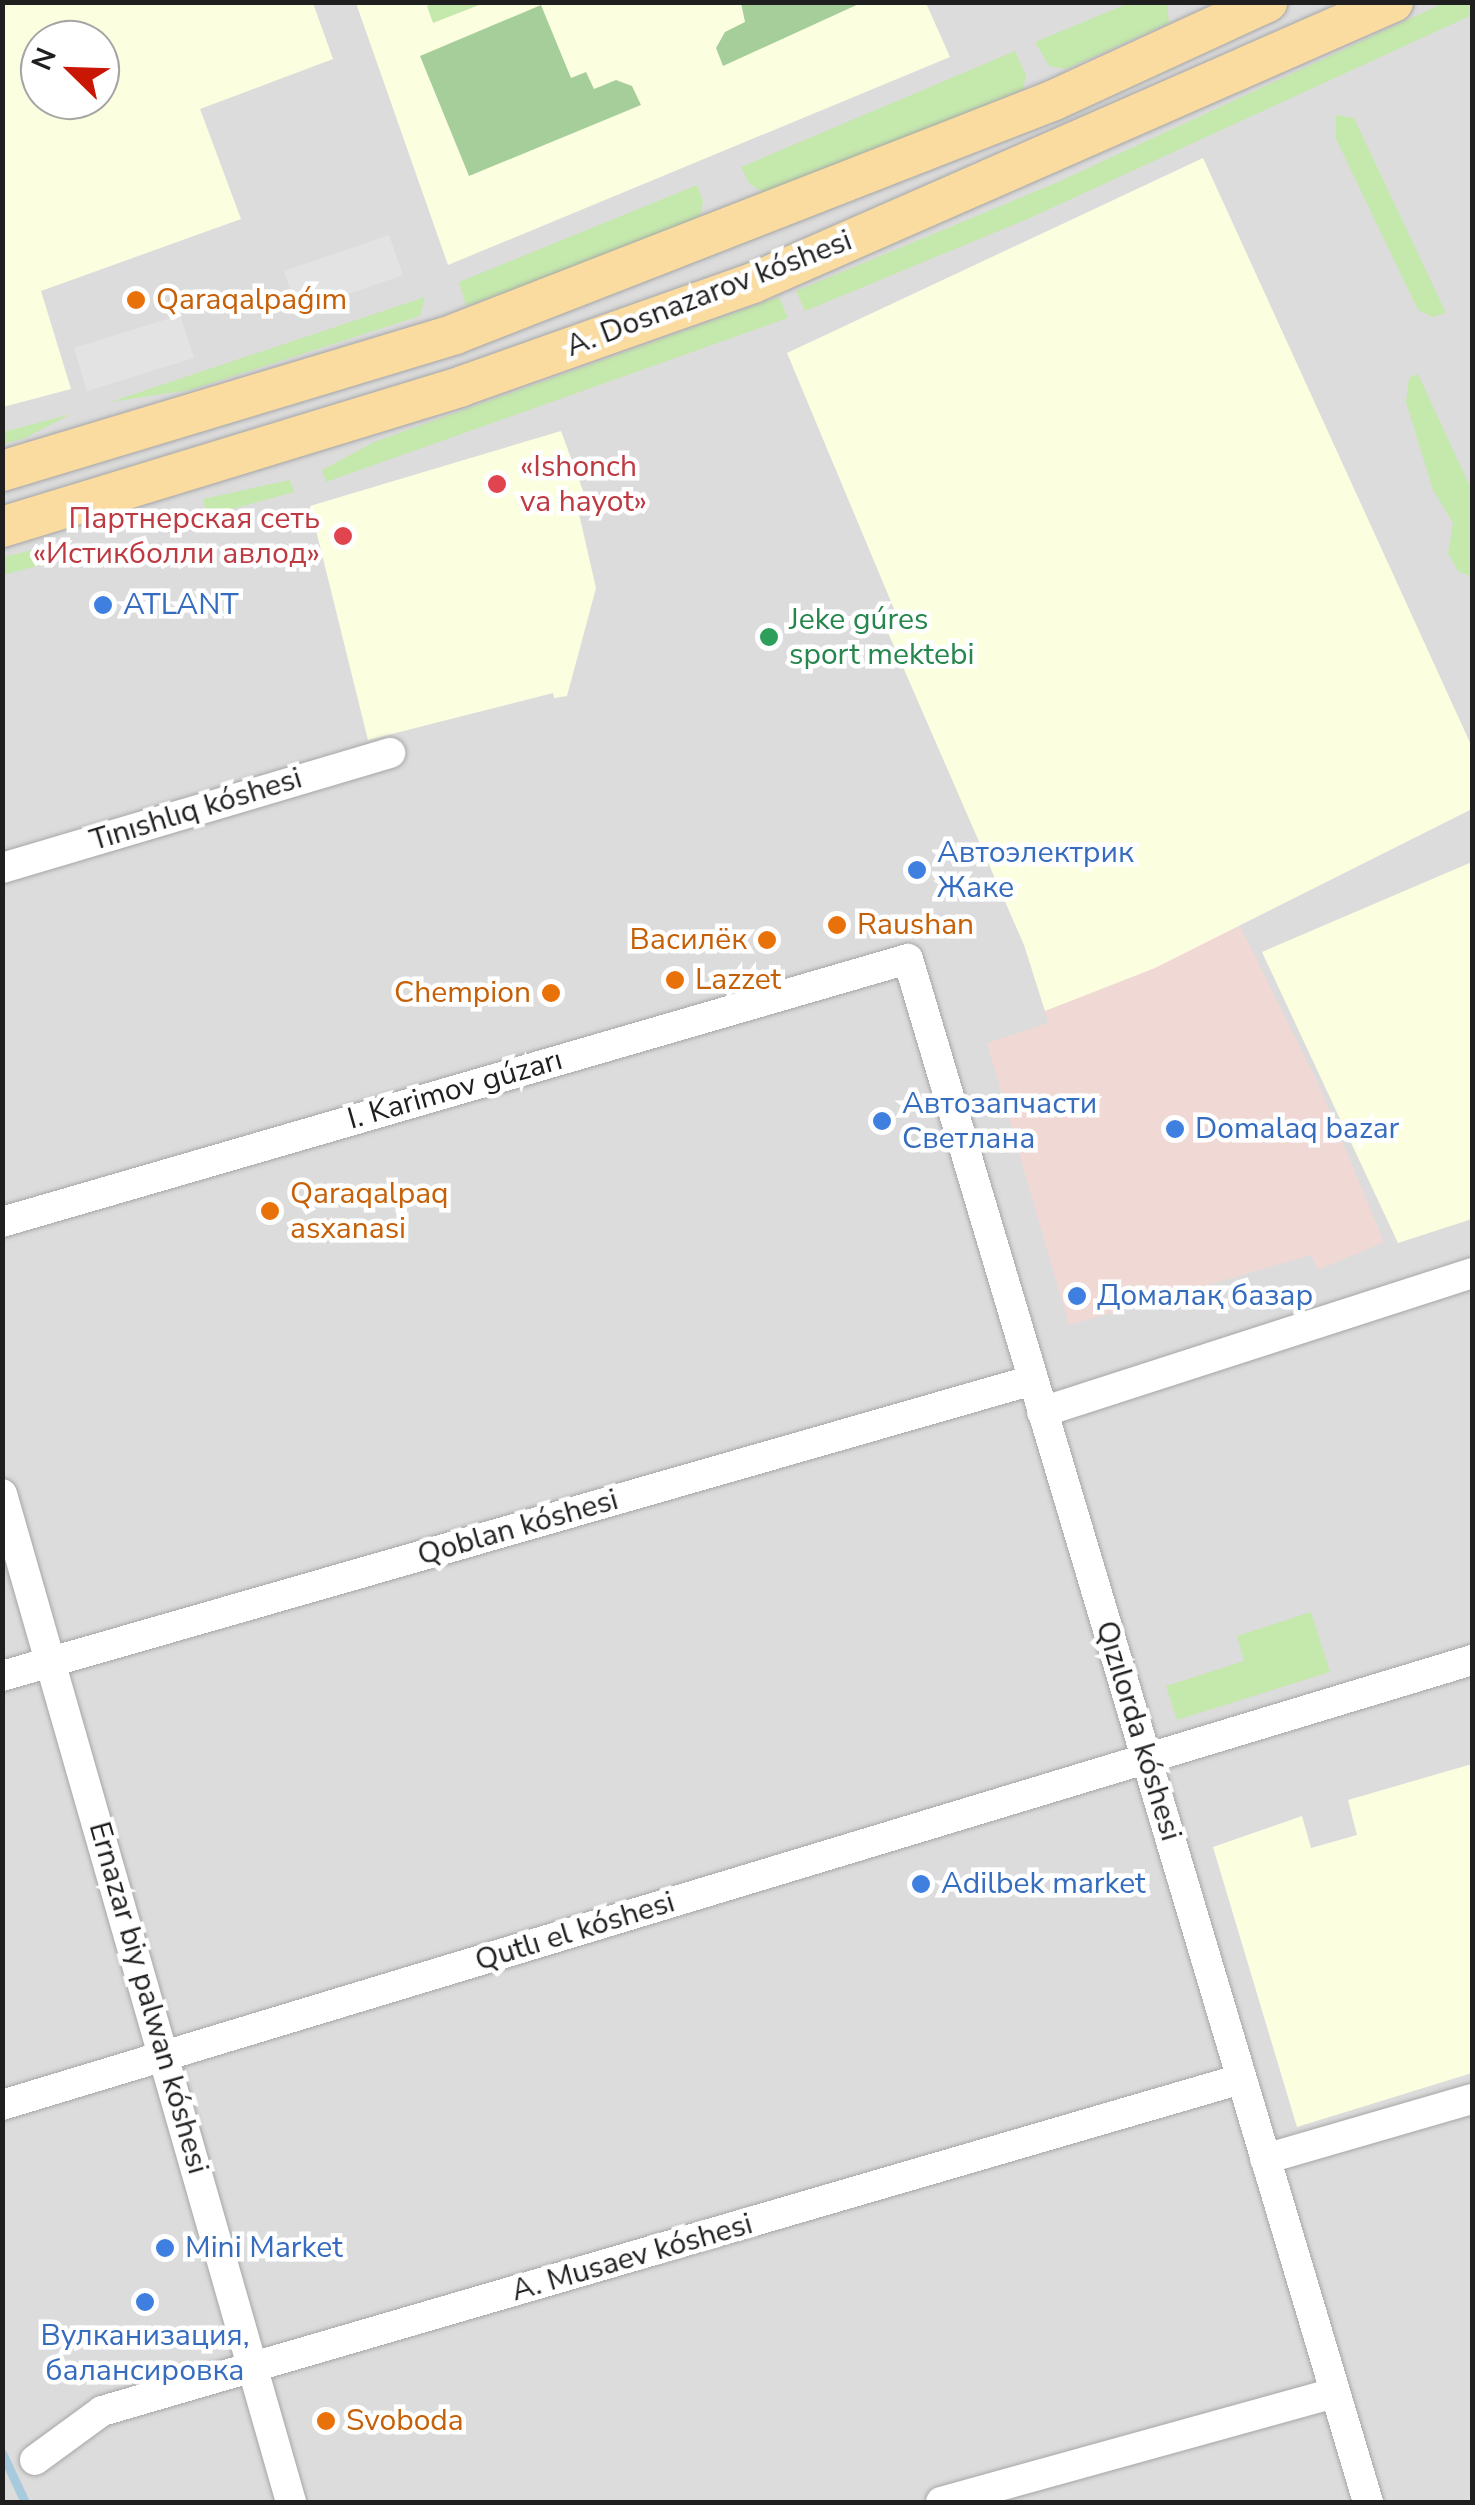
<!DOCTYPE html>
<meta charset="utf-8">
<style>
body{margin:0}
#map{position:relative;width:1475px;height:2505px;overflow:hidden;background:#efede5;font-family:"Nunito Sans",sans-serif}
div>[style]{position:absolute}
.residential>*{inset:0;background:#dddcdc}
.commercial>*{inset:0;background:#f0d8d5}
.education>*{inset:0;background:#fcfee0}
.grass>*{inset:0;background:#c5e8ad}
.forest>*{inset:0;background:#a6ce9b}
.parking>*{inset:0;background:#e3e3e3}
.stream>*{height:9px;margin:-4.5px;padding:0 4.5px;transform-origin:4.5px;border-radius:4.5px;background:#a7cbdc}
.roads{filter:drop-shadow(0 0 2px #a6a6a6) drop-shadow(0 0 2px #a6a6a6)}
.minor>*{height:30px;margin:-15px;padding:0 15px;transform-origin:15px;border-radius:15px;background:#fff}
.major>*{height:40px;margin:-20px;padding:0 20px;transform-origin:20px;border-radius:20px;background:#fadba0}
.dots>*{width:28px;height:28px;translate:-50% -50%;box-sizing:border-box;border:5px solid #fff;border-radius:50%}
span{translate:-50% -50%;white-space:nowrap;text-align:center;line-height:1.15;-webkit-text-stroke:9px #fff;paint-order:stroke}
.street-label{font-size:30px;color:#1f1f1f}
.food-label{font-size:30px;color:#c56008}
.left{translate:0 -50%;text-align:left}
.right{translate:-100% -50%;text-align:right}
.health-label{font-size:30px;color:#be3a42}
.shop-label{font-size:30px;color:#366cbe}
.leisure-label{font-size:30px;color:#27864d}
.frame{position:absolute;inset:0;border:5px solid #1f1f1f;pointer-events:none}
.north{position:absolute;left:20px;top:20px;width:100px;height:100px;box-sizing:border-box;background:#fff;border:2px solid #a5a5a5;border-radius:50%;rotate:293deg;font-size:28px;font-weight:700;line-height:40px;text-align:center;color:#1f1f1f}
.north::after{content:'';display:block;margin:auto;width:35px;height:45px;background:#c91605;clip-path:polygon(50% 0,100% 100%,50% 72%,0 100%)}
</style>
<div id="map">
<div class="residential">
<i style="clip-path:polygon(evenodd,3px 3px,1472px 3px,1472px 2502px,3px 2502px,3px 3px,40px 40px,100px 40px,100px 100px,40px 100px,40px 40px)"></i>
</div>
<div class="commercial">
<i style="clip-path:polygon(1240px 926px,1317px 1081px,1384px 1242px,1318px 1270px,1311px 1255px,1069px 1325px,987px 1043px,1048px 1023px,1045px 1011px)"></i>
</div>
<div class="education">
<i style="clip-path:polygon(evenodd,3px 2px,313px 3px,333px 59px,200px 109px,241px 219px,41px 291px,71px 389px,3px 407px,3px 2px,100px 40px,100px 100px,40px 100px,40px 40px,100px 40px)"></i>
<i style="clip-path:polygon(356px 3px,926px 3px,950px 57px,448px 265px)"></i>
<i style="clip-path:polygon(1203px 158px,1472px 747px,1472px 809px,1155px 968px,1045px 1011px,1024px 945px,883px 621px,897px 616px,787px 353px)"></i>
<i style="clip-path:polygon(561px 431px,586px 499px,576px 501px,596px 588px,567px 696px,554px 698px,553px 693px,368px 740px,310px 506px)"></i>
<i style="clip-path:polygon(1472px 862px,1472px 1219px,1398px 1243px,1262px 952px)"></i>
<i style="clip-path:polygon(1472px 1764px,1472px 2073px,1297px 2127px,1213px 1847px,1302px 1816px,1311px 1848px,1357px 1835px,1348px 1800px)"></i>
</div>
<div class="grass">
<i style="clip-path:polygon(436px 2px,484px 2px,484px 3px,433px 23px,427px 6px)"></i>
<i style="clip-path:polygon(1446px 2px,1472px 3px,1472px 15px,1030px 218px,805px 311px,796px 291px,1058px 182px)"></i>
<i style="clip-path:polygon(1129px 3px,1167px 3px,1169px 23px,1066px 69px,1049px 66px,1035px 42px)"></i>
<i style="clip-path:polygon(1015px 51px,1026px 75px,1023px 89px,770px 197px,749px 183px,741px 167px)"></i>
<i style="clip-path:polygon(1336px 115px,1354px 118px,1446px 313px,1433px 317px,1418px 310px,1336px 139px)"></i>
<i style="clip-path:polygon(697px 185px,703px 201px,699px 225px,466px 306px,459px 282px)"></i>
<i style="clip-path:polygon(425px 297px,420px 316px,190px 390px,110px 402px)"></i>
<i style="clip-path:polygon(779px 297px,788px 318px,326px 482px,322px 470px,374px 442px)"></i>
<i style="clip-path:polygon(1418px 374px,1472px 491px,1472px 577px,1458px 571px,1448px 553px,1453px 523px,1433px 490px,1406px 402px,1409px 378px)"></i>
<i style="clip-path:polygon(71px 414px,25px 438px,3px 444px,3px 432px)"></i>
<i style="clip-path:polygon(290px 480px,294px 492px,207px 516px,203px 499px)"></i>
<i style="clip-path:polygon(45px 547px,49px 563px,3px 575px,3px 557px)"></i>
<i style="clip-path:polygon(1311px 1612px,1330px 1672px,1177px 1720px,1166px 1686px,1244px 1661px,1237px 1636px)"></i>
</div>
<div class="forest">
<i style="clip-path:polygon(741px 3px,741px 2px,861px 3px,723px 66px,716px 48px,725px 32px,745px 22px)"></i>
<i style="clip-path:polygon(541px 5px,571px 78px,586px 72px,594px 89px,616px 80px,632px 86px,641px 105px,469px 176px,420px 56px)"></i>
</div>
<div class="parking">
<i style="clip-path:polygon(389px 235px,403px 275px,298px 312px,284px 271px)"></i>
<i style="clip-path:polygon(180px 315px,194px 358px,87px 391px,74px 348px)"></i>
</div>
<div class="stream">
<i style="left:2px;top:2453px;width:54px;rotate:64.9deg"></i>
</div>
<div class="roads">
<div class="minor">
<i style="left:2px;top:868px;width:405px;rotate:-16.5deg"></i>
<i style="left:2px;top:1222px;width:943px;rotate:-16.19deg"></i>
<i style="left:908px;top:959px;width:1610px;rotate:73.4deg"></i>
<i style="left:1042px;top:1412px;width:452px;rotate:-17.9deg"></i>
<i style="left:2px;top:1494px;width:1049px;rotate:74deg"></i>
<i style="left:2px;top:1676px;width:1073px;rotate:-16.02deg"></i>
<i style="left:2px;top:2105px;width:1536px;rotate:-16.84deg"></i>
<i style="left:1265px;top:2159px;width:216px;rotate:-16.2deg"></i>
<i style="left:35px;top:2460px;width:83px;rotate:-36.2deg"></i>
<i style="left:102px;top:2411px;width:1186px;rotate:-16.25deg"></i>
<i style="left:941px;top:2502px;width:409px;rotate:-15.5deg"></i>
</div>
<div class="major">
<i style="left:2px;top:471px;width:473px;rotate:-16.8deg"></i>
<i style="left:455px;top:334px;width:641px;rotate:-21.32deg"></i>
<i style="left:1052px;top:101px;width:237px;rotate:-24.7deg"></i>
<i style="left:2px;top:527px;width:481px;rotate:-17deg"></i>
<i style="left:462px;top:386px;width:309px;rotate:-19.5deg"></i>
<i style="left:753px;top:283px;width:699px;rotate:-23.7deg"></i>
</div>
</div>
<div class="dots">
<i style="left:136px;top:300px;background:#e8710a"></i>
<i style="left:497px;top:484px;background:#e0444e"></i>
<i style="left:343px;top:536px;background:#e0444e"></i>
<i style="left:103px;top:605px;background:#3f7fe0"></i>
<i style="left:769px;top:637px;background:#2e9e5b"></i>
<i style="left:917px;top:870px;background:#3f7fe0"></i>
<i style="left:837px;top:925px;background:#e8710a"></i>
<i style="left:767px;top:940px;background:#e8710a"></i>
<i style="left:675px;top:980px;background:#e8710a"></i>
<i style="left:551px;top:993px;background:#e8710a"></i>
<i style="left:882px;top:1121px;background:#3f7fe0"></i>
<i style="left:1175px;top:1129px;background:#3f7fe0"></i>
<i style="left:270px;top:1211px;background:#e8710a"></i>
<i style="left:1077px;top:1296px;background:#3f7fe0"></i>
<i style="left:921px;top:1884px;background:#3f7fe0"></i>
<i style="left:165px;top:2248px;background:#3f7fe0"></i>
<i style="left:145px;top:2302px;background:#3f7fe0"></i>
<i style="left:326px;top:2421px;background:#e8710a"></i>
</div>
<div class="street-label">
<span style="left:709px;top:294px;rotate:-21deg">A. Dosnazarov kóshesi</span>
<span style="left:196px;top:810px;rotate:-17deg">Tınıshlıq kóshesi</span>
<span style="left:455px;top:1090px;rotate:-16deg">I. Karimov gúzarı</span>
<span style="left:518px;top:1528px;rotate:-16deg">Qoblan kóshesi</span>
<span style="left:1138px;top:1731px;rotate:73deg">Qızılorda kóshesi</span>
<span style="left:575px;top:1932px;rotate:-17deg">Qutlı el kóshesi</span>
<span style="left:148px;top:1998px;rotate:74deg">Ernazar biy palwan kóshesi</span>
<span style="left:632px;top:2258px;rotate:-16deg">A. Musaev kóshesi</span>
</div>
<div class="food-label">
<span class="left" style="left:156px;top:300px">Qaraqalpaǵım</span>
<span class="left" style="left:857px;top:925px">Raushan</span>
<span class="right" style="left:747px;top:940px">Василёк</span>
<span class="left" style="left:695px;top:980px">Lazzet</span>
<span class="right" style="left:531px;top:993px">Chempion</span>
<span class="left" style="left:290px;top:1211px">Qaraqalpaq<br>asxanasi</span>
<span class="left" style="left:346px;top:2421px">Svoboda</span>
</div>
<div class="health-label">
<span class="left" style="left:520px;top:484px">«Ishonch<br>va hayot»</span>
<span class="right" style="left:320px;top:536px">Партнерская сеть<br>«Истикболли авлод»</span>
</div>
<div class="shop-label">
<span class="left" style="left:123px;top:605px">ATLANT</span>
<span class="left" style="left:937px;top:870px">Автоэлектрик<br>Жаке</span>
<span class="left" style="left:902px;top:1121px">Автозапчасти<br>Светлана</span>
<span class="left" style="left:1195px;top:1129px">Domalaq bazar</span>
<span class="left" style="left:1097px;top:1296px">Домалақ базар</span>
<span class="left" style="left:941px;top:1884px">Adilbek market</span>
<span class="left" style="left:185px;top:2248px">Mini Market</span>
<span style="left:145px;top:2353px">Вулканизация,<br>балансировка</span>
</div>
<div class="leisure-label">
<span class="left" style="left:789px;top:637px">Jeke gúres<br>sport mektebi</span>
</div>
<div class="frame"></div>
<div class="north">N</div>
</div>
